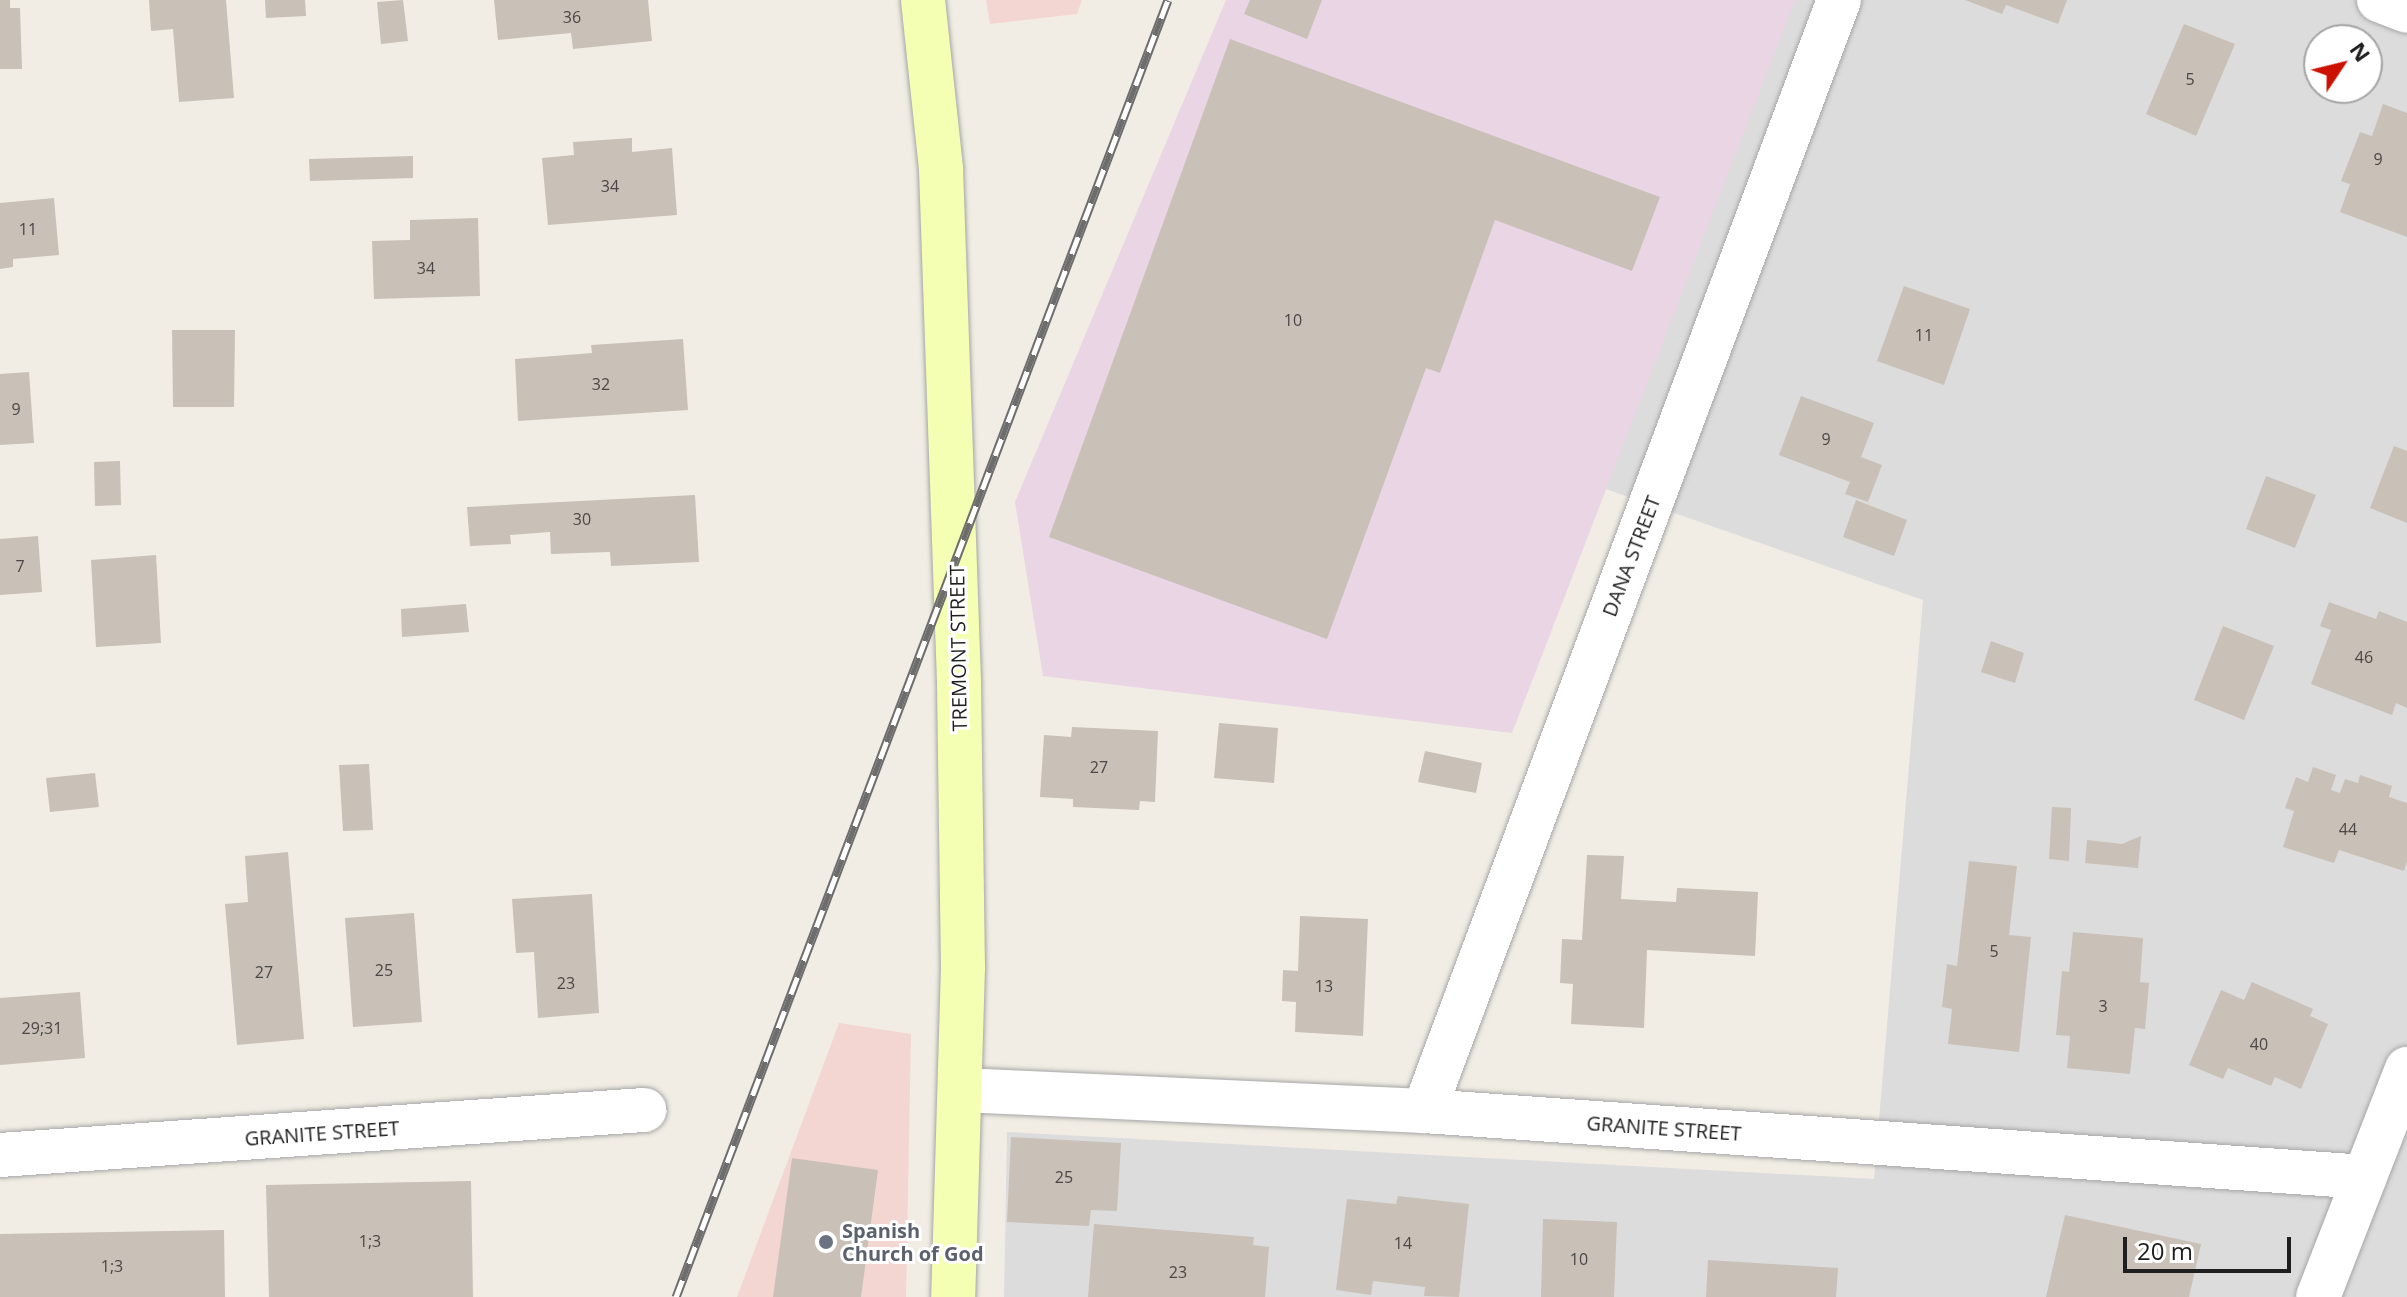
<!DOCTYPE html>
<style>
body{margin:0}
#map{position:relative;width:2407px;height:1297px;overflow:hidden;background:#f1ede4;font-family:"Open Sans",sans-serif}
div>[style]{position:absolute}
.residential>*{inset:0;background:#dddcdc}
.commercial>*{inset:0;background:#f3d6d2}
.industrial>*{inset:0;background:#ead5e5}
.building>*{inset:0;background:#c9c0b7}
.roads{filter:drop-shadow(0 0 2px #a6a6a6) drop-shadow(0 0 2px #a6a6a6)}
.minor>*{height:44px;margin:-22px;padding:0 22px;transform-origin:22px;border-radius:22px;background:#fff}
.secondary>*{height:44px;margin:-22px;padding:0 22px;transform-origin:22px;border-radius:22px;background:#f5ffb3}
.rail>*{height:9px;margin-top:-4.5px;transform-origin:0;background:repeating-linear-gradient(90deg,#fff 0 18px,#6d6d6d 0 36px);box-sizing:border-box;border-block:2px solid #6d6d6d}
.dots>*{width:22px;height:22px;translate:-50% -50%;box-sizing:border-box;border:4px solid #fff;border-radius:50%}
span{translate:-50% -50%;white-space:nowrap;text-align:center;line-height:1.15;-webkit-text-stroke:6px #fff;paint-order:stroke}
.number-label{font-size:16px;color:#4a4745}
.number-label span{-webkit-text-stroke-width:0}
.street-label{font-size:20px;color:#1f1f1f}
.worship-label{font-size:20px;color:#5b616d;font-weight:700}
.left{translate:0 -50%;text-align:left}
.north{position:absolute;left:2303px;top:24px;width:80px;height:80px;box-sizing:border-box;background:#fff;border:2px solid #a5a5a5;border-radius:50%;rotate:55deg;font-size:22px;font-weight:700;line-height:32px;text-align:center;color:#1f1f1f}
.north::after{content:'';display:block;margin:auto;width:28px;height:36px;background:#cd1100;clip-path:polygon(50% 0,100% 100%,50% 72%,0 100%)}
.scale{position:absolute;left:2123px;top:1237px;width:168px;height:36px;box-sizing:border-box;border:4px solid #1f1f1f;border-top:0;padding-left:10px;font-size:24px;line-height:28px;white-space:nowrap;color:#1f1f1f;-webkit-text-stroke:6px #fff;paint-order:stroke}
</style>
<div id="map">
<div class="residential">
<i style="clip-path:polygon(evenodd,1794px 0,2407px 0,2407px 1297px,1004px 1297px,1007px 1132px,1874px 1179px,1923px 600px,1603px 488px,1794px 0,2319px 40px,2367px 40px,2367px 88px,2319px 88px,2319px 40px)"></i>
</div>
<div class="commercial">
<i style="clip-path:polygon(986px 0,1082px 0,1077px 14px,990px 24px)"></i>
<i style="clip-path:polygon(839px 1023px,911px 1034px,906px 1297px,737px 1297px)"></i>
</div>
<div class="industrial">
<i style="clip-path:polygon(1226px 0,1795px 0,1512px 733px,1043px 676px,1015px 502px)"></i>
</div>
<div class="building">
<i style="clip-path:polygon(0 0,10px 0,10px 8px,20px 8px,22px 69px,0 69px)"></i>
<i style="clip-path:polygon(149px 0,226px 0,234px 98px,179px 102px,173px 29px,151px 31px)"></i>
<i style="clip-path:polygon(265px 0,305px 0,306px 16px,266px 18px)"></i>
<i style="clip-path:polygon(403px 0,408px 41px,381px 44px,377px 2px)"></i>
<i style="clip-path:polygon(494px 0,648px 0,652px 41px,573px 49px,571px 33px,498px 40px)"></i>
<i style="clip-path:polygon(1250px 0,1322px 0,1307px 39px,1244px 14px)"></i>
<i style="clip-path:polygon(1965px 0,2067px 0,2058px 24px,2006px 5px,2002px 14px)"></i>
<i style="clip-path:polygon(2184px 24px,2235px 44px,2196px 136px,2146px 114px)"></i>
<i style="clip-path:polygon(1230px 39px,1660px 197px,1632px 271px,1495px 220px,1440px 373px,1426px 368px,1327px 639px,1049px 537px)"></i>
<i style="clip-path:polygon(2383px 104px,2407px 113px,2407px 237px,2340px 212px,2350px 184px,2341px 181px,2360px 132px,2372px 136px)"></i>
<i style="clip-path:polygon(632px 138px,632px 152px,672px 148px,677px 215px,548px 225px,542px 158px,574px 155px,573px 142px)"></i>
<i style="clip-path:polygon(413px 156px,413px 178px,310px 181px,309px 159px)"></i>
<i style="clip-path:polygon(54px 198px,59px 255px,13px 259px,13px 267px,0 269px,0 203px)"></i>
<i style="clip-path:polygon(478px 218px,480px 296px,374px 299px,372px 241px,410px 240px,410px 220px)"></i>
<i style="clip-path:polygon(1904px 286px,1970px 309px,1944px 385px,1877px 361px)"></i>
<i style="clip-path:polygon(172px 330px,235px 330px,234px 407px,173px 407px)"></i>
<i style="clip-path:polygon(683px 339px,688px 410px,518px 421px,515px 359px,592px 353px,591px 345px)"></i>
<i style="clip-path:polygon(29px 372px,34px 443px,0 445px,0 374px)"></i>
<i style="clip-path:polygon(1801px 396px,1874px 423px,1861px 457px,1882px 465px,1868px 502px,1845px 494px,1850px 482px,1779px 455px)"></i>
<i style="clip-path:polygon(2394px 446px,2407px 451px,2407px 523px,2370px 508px)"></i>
<i style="clip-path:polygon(120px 461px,121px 505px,95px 506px,94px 462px)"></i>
<i style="clip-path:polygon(2266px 476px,2316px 495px,2295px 548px,2246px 529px)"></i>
<i style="clip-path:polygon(695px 495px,699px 562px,611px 566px,610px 552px,551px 554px,550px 532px,510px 535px,511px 544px,470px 546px,467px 507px)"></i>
<i style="clip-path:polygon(1856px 500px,1907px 520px,1894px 556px,1843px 537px)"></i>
<i style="clip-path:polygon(38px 536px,42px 592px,0 595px,0 539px)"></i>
<i style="clip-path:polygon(156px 555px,161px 643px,96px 647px,91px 560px)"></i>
<i style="clip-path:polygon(2329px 602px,2376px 619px,2379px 611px,2407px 622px,2407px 708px,2396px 703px,2392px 715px,2311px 684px,2331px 630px,2320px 626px)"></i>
<i style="clip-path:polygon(466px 604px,469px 632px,402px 637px,401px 609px)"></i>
<i style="clip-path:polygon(2223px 626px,2274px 646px,2244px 720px,2194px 700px)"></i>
<i style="clip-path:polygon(1991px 641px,2024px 653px,2015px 683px,1981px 672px)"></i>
<i style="clip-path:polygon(1219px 723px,1278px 728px,1274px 783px,1214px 778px)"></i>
<i style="clip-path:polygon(1072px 727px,1158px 731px,1155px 802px,1140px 801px,1139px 810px,1073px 807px,1073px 799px,1040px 797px,1044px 735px,1071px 737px)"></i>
<i style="clip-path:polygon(1425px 751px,1482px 763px,1476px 793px,1418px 782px)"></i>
<i style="clip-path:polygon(369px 764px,373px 830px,343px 831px,339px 765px)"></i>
<i style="clip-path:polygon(2313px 767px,2336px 775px,2331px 790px,2340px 793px,2345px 779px,2358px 783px,2360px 775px,2392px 786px,2389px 797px,2407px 803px,2407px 861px,2404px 871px,2339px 850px,2334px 863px,2283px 847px,2294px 811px,2285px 808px,2296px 777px,2308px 782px)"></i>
<i style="clip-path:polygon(95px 773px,99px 807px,50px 812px,46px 778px)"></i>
<i style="clip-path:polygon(2052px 807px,2071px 808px,2069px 861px,2049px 859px)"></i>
<i style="clip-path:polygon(2141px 836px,2138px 868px,2085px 863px,2087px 840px,2122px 844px)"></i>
<i style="clip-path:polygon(288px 852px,304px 1039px,237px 1045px,225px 904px,248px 902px,245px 856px)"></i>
<i style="clip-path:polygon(1587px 855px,1624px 856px,1621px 899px,1676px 902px,1677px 888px,1758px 892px,1755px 956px,1647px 950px,1644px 1028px,1571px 1024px,1573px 984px,1560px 983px,1562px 939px,1582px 940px)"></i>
<i style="clip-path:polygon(1969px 861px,2017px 866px,2009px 935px,2031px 937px,2019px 1052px,1948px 1044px,1952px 1009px,1942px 1007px,1947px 964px,1957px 966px)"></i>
<i style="clip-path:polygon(592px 894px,599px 1013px,538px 1018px,534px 952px,516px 953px,512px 899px)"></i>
<i style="clip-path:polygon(414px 913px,422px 1022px,353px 1027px,345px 918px)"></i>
<i style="clip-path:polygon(1300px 916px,1368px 919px,1363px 1036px,1295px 1032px,1296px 1002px,1282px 1001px,1283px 970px,1298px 971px)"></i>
<i style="clip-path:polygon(2073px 932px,2143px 938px,2140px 982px,2149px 983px,2145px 1029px,2135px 1028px,2130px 1074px,2067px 1068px,2070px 1036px,2056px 1035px,2062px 971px,2069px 972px)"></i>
<i style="clip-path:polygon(2252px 982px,2313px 1009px,2310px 1016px,2328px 1024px,2301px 1089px,2275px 1077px,2271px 1086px,2228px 1068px,2223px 1079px,2189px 1065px,2221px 990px,2244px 1000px)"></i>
<i style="clip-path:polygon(80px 992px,85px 1058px,0 1065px,0 998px)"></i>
<i style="clip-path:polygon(1011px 1137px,1121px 1143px,1117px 1211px,1091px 1210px,1089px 1226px,1007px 1222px)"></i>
<i style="clip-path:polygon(792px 1158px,878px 1170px,861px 1297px,773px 1297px)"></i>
<i style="clip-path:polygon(471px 1181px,473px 1297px,269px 1297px,266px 1185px)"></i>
<i style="clip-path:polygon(1398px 1196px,1469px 1204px,1459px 1297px,1424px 1296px,1425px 1287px,1373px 1281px,1371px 1295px,1336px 1290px,1347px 1199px,1396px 1204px)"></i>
<i style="clip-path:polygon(2065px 1215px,2201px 1244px,2189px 1297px,2046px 1297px)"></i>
<i style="clip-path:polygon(1543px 1219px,1617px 1222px,1614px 1297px,1541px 1297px)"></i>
<i style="clip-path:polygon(1094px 1224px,1254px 1237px,1253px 1245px,1269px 1247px,1265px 1297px,1088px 1297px)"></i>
<i style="clip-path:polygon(224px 1230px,225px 1297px,0 1297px,0 1234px)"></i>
<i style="clip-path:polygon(1708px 1260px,1838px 1268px,1836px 1297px,1706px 1297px)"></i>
</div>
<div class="roads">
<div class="minor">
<i style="left:2379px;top:0;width:30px;rotate:21deg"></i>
<i style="left:962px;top:1090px;width:462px;rotate:2.6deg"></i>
<i style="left:1424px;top:1111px;width:943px;rotate:4.01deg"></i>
<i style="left:1424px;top:1111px;width:1186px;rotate:-69.52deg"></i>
<i style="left:0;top:1155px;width:646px;rotate:-4deg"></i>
<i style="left:2318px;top:1297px;width:245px;rotate:-68.7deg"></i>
</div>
<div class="secondary">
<i style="left:923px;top:0;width:170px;rotate:83.9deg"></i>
<i style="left:941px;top:169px;width:514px;rotate:87.99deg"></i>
<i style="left:959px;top:683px;width:284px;rotate:89.2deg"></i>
<i style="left:963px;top:967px;width:330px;rotate:91.7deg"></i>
</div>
</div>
<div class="rail">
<i style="left:676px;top:1297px;width:1387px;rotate:-69.23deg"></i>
</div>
<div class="dots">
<i style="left:826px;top:1242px;background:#6b7280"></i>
</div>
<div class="number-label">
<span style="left:572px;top:17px">36</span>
<span style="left:2190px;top:79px">5</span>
<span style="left:2378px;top:159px">9</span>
<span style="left:610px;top:186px">34</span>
<span style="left:28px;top:229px">11</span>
<span style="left:426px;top:268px">34</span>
<span style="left:1293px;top:320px">10</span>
<span style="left:1924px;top:335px">11</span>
<span style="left:601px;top:384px">32</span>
<span style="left:16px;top:409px">9</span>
<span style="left:1826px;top:439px">9</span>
<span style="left:582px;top:519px">30</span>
<span style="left:20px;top:566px">7</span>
<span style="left:2364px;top:657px">46</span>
<span style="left:1099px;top:767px">27</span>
<span style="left:2348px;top:829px">44</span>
<span style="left:1994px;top:951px">5</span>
<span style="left:384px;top:970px">25</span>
<span style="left:264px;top:972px">27</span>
<span style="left:566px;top:983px">23</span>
<span style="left:1324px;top:986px">13</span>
<span style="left:2103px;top:1006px">3</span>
<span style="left:42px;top:1028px">29;31</span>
<span style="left:2259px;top:1044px">40</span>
<span style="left:1064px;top:1177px">25</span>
<span style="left:370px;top:1241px">1;3</span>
<span style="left:1403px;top:1243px">14</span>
<span style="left:1579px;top:1259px">10</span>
<span style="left:112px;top:1266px">1;3</span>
<span style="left:1178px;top:1272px">23</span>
</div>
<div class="street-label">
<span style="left:1631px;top:556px;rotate:-69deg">DANA STREET</span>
<span style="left:958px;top:648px;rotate:-91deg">TREMONT STREET</span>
<span style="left:1664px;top:1128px;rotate:4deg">GRANITE STREET</span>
<span style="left:322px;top:1133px;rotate:-4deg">GRANITE STREET</span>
</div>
<div class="worship-label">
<span class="left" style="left:842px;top:1242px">Spanish<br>Church of God</span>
</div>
<div class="north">N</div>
<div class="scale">20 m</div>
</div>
